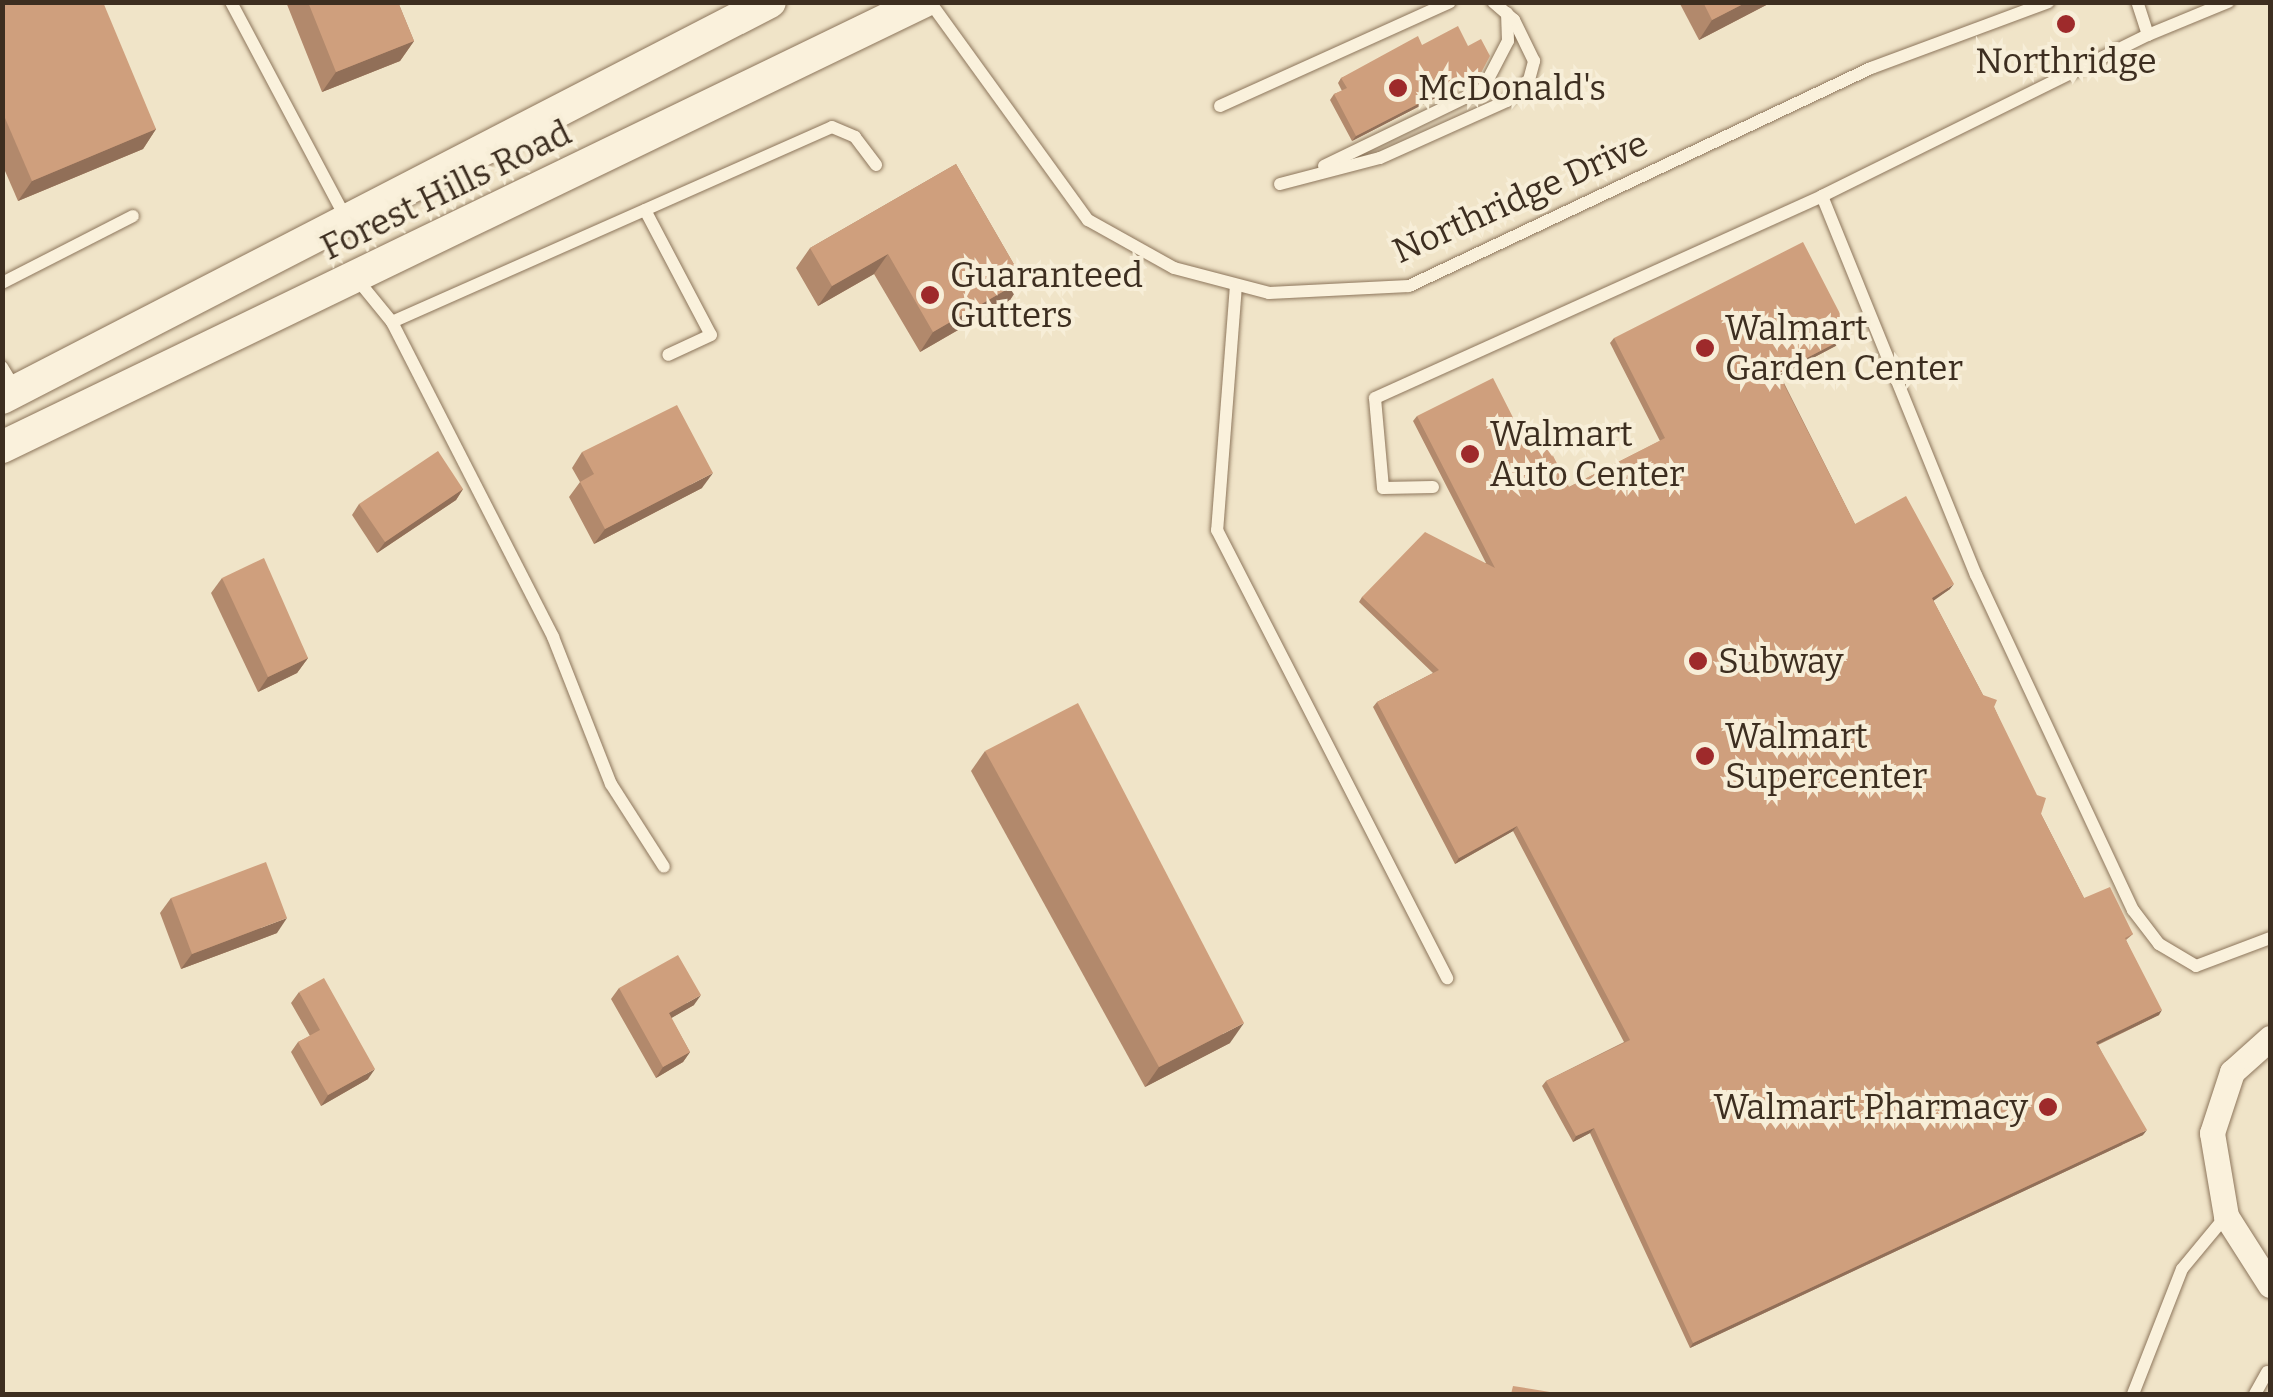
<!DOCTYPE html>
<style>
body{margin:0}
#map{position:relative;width:2273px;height:1397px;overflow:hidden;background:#f0e4c8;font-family:Bitter,serif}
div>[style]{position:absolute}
.roads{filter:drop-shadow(0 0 2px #8d765c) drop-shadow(0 0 2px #8d765c)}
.service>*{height:12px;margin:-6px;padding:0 6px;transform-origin:6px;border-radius:6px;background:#faf1dc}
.minor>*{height:25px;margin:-12.5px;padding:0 12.5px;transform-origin:12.5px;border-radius:12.5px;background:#faf1dc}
.tertiary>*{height:32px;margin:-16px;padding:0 16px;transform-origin:16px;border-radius:16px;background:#faf1dc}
.wall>*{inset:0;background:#b2896c}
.shaded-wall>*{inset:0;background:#916f58}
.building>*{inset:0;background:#cf9f7d}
.dots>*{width:28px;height:28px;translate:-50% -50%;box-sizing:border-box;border:5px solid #f7eed8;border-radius:50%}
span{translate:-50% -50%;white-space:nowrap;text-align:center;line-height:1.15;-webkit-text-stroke:8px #f7eed8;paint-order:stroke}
.poi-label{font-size:35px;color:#3d2e20}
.left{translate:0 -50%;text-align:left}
.right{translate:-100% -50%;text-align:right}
.street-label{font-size:35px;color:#3d2e20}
.frame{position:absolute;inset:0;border:5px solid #3d2e20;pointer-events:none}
</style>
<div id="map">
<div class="roads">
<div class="service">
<i style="left:231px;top:2px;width:245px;rotate:62deg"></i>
<i style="left:930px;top:2px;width:269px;rotate:54.1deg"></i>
<i style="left:1088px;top:220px;width:98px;rotate:29.2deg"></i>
<i style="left:1174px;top:268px;width:98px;rotate:14.7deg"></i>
<i style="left:1269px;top:293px;width:140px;rotate:-2.9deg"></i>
<i style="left:1409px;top:286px;width:511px;rotate:-25.26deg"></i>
<i style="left:1871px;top:68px;width:189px;rotate:-20.4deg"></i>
<i style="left:2148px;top:35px;width:87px;rotate:-22.4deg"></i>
<i style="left:1220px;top:106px;width:252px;rotate:-24.3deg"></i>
<i style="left:1324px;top:166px;width:177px;rotate:-25.8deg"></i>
<i style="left:1483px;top:89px;width:54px;rotate:-62.5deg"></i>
<i style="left:1508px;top:41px;width:28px;rotate:-92deg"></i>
<i style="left:1280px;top:184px;width:103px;rotate:-14.6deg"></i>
<i style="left:1380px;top:158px;width:139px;rotate:-24.2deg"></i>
<i style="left:1507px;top:101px;width:30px;rotate:-44deg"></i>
<i style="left:1529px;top:80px;width:20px;rotate:-75deg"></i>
<i style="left:1534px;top:61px;width:46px;rotate:-116deg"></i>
<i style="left:1514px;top:20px;width:28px;rotate:-139deg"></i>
<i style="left:1822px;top:196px;width:409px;rotate:67.9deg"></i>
<i style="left:1976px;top:575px;width:370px;rotate:64.9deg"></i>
<i style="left:2133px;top:910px;width:43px;rotate:52.6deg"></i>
<i style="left:2159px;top:944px;width:43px;rotate:30.7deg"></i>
<i style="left:2196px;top:966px;width:79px;rotate:-20.7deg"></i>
<i style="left:645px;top:210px;width:141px;rotate:62.2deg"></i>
<i style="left:711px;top:335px;width:47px;rotate:155.1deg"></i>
<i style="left:356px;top:278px;width:57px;rotate:50.7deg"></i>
<i style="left:392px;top:322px;width:481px;rotate:-23.9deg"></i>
<i style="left:832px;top:127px;width:25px;rotate:23deg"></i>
<i style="left:855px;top:137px;width:35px;rotate:53deg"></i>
<i style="left:2px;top:283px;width:147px;rotate:-27.1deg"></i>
<i style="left:1236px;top:285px;width:246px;rotate:94.4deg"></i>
<i style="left:1217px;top:530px;width:504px;rotate:62.82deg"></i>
<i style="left:392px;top:322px;width:354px;rotate:62.9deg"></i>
<i style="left:553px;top:637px;width:158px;rotate:68.5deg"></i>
<i style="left:611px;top:784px;width:98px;rotate:57.4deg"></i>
<i style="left:2px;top:367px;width:26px;rotate:59deg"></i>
<i style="left:1433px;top:487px;width:50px;rotate:178.9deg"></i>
<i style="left:1383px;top:488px;width:90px;rotate:-95.1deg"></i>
<i style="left:1375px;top:398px;width:491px;rotate:-24.3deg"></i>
<i style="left:1822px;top:196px;width:364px;rotate:-26.3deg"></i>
<i style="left:2148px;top:35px;width:35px;rotate:-108deg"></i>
<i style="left:2133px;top:1394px;width:134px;rotate:-68.6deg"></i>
<i style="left:2182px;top:1269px;width:69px;rotate:-50.3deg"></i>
<i style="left:2255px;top:1394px;width:25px;rotate:-61deg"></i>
</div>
<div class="minor">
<i style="left:2270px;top:1038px;width:51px;rotate:138.2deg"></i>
<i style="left:2232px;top:1072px;width:64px;rotate:108.2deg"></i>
<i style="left:2212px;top:1133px;width:84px;rotate:80.4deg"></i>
<i style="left:2226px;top:1216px;width:82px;rotate:57.5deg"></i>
</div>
<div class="tertiary">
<i style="left:2px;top:398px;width:864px;rotate:-27.28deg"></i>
<i style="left:2px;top:447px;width:1023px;rotate:-25.79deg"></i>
</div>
</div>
<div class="wall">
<i style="clip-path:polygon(286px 2px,398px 2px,414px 41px,400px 61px,322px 92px)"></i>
<i style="clip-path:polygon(1679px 2px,1772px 2px,1699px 40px)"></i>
<i style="clip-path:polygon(2px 3px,156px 129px,143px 149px,18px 201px,2px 164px)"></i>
<i style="clip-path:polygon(1422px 45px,1478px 76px,1352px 141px,1330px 100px,1334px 94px,1342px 91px,1338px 83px,1341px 78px)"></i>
<i style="clip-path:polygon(956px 164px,1023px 280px,1010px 300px,920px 352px,874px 274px,818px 306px,796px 268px,810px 248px)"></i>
<i style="clip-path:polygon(1851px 335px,1847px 340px,1780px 375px,1855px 524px,1950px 589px,1933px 600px,1983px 695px,1994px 707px,2041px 814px,2084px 898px,2133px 934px,2126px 940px,2159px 1015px,2098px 1045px,2143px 1135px,1690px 1348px,1590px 1133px,1573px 1142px,1542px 1086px,1546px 1081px,1624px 1042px,1513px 831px,1455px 864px,1373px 707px,1377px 702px,1433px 673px,1359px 602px,1362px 597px,1486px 563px,1413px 421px,1417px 416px,1531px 453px,1569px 487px,1660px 441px,1610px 343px,1614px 338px)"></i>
<i style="clip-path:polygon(582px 452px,702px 488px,594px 544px,569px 497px,580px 482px,572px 468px)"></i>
<i style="clip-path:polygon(463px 489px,456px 500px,377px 553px,352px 515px,359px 504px)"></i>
<i style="clip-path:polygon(222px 578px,308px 658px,297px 673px,258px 692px,211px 593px)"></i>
<i style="clip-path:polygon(985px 751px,1230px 1043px,1145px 1087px,971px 771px)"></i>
<i style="clip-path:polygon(171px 898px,277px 933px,181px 969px,160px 913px)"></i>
<i style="clip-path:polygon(619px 988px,694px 1005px,671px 1018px,690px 1052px,683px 1062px,656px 1078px,611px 999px)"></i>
<i style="clip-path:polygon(299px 992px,368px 1079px,321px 1106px,291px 1052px,298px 1042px,310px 1036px,291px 1003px)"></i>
</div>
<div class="shaded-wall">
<i style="clip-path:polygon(1747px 2px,1772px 2px,1699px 40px,1712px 20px)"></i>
<i style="clip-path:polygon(414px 41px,400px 61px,322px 92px,336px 72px)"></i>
<i style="clip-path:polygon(1482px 71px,1478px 76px,1352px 141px,1356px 136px)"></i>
<i style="clip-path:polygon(156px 129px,143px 149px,18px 201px,32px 181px)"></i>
<i style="clip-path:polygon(888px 254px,874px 274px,818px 306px,832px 286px)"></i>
<i style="clip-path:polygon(1023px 280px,1010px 300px,920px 352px,933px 332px)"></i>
<i style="clip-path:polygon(1851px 335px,1847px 340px,1775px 378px,1778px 373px)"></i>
<i style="clip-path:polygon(713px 473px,702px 488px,594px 544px,605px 529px)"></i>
<i style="clip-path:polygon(463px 489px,456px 500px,377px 553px,385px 542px)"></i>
<i style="clip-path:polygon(1954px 584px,1950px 589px,1929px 604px,1932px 598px)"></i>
<i style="clip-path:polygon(308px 658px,297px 673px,258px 692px,268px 677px)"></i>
<i style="clip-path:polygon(1517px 826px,1513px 831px,1455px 864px,1459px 858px)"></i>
<i style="clip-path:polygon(287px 918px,277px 933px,181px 969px,192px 954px)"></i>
<i style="clip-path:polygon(701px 995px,694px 1005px,661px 1024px,669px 1013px)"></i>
<i style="clip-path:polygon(2162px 1010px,2159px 1015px,2092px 1047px,2096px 1042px)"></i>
<i style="clip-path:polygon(1244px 1023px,1230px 1043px,1145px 1087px,1159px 1067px)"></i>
<i style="clip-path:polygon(690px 1052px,683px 1062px,656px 1078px,663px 1067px)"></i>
<i style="clip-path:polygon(375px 1069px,368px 1079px,321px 1106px,328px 1095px)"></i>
<i style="clip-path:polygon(1594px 1128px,1590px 1133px,1573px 1142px,1576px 1136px)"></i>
<i style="clip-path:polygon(2147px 1130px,2143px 1135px,1690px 1348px,1693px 1343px)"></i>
</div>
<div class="building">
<i style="clip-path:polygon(103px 2px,156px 129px,32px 181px,2px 111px,2px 3px)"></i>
<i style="clip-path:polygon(308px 2px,398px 2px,414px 41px,336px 72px)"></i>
<i style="clip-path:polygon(1703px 2px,1747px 2px,1712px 20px)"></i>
<i style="clip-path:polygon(1458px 26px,1468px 46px,1481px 39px,1490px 56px,1482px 71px,1356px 136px,1334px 94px,1347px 88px,1341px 78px,1418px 36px,1422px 45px)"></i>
<i style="clip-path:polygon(956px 164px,1023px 280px,933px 332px,888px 254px,832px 286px,810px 248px)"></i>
<i style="clip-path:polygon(1803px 242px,1851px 335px,1778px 373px,1855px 524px,1906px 496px,1954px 584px,1932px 598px,1983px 695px,1997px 700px,1994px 707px,2037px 795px,2046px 798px,2041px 814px,2084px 898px,2110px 887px,2133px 934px,2125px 938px,2162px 1010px,2096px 1042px,2147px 1130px,1693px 1343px,1594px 1128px,1576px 1136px,1546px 1081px,1630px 1040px,1517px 826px,1459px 858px,1377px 702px,1439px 670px,1362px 597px,1425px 532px,1495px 568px,1417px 416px,1493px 378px,1531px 453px,1547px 444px,1569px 487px,1665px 438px,1614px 338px)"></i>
<i style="clip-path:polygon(677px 405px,713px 473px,605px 529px,580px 482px,594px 474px,582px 452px)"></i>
<i style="clip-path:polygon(438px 451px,463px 489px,385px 542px,359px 504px)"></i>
<i style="clip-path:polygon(264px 558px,308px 658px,268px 677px,222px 578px)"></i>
<i style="clip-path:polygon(1078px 703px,1244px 1023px,1159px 1067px,985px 751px)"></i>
<i style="clip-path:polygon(266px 862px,287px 918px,192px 954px,171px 898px)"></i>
<i style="clip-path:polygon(678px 955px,701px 995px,669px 1013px,690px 1052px,663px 1067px,619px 988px)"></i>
<i style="clip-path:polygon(324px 978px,375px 1069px,328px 1095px,298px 1042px,320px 1030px,299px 992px)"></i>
<i style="clip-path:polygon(1513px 1386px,1562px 1394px,1511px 1394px)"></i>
</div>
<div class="dots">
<i style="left:2066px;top:24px;background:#9e2a2b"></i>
<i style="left:1398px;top:88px;background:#9e2a2b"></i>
<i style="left:930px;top:295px;background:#9e2a2b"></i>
<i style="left:1705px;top:348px;background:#9e2a2b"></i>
<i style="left:1470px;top:454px;background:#9e2a2b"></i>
<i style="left:1698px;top:661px;background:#9e2a2b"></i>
<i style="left:1705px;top:756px;background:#9e2a2b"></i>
<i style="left:2048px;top:1107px;background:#9e2a2b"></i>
</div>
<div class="poi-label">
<span style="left:2066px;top:61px">Northridge</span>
<span class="left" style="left:1418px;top:88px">McDonald's</span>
<span class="left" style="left:950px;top:295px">Guaranteed<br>Gutters</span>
<span class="left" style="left:1725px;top:348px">Walmart<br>Garden Center</span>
<span class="left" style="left:1490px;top:454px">Walmart<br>Auto Center</span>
<span class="left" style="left:1718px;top:661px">Subway</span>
<span class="left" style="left:1725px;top:756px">Walmart<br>Supercenter</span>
<span class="right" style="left:2028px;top:1107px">Walmart Pharmacy</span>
</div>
<div class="street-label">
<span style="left:446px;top:190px;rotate:-26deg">Forest Hills Road</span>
<span style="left:1520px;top:197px;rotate:-24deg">Northridge Drive</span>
</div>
<div class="frame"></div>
</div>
